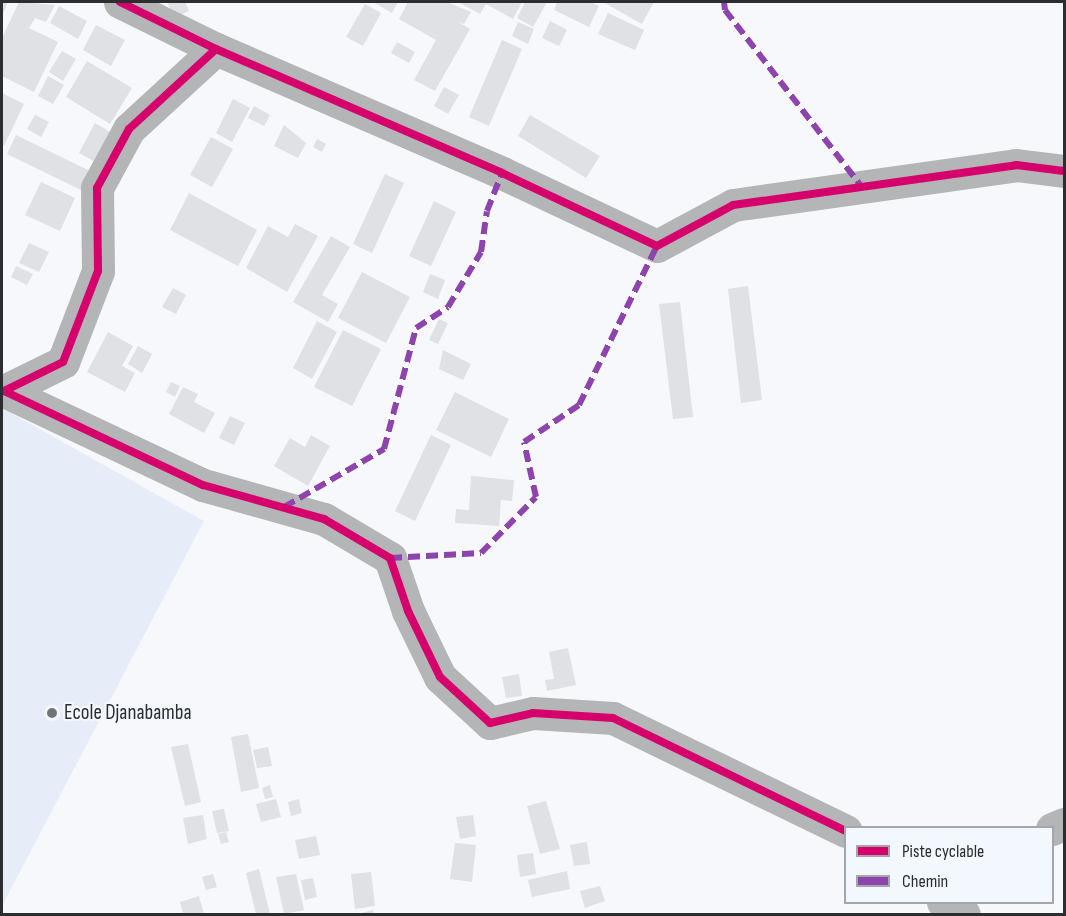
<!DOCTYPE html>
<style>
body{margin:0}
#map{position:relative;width:1066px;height:916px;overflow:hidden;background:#f6f8fb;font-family:"Sofia Sans Condensed",sans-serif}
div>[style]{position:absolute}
.built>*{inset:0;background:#e7edf8}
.building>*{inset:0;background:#dfe1e4}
.street>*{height:33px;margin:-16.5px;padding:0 16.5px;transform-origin:16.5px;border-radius:16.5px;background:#b4b5b6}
.quiet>*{height:6px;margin-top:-3px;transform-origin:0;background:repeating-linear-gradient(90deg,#8e44ad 0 12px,transparent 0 18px)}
.cycleway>*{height:8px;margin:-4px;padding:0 4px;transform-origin:4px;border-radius:4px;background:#d6006c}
.dots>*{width:16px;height:16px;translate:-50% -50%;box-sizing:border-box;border:3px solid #f3f7fe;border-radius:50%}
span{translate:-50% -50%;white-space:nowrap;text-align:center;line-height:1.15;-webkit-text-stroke:4.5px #f3f7fe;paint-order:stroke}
.poi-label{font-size:21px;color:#2b2d31}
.left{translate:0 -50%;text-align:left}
.frame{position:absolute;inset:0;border:3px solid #2b2d31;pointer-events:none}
.legend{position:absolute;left:844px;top:826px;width:210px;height:78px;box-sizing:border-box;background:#f3f7fe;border:2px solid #a3a6ac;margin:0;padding:8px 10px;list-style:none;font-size:18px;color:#2b2d31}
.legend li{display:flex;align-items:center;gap:12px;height:30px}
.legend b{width:30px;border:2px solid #a3a6ac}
</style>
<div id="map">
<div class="built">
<i style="clip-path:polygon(2px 408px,204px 521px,2px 906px)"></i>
</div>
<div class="building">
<i style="clip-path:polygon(2px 2px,8px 2px,2px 16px)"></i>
<i style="clip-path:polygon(19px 2px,55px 5px,46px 22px,35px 18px,29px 28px,58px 42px,34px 92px,2px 76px,2px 38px)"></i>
<i style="clip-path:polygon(167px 2px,185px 2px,189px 11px,175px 18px)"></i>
<i style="clip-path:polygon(373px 2px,398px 2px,392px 13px)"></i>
<i style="clip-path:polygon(408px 2px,447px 2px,471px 12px,464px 24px,458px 22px,470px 29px,435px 91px,414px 80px,436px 40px,399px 19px)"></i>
<i style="clip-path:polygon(458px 2px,522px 2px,513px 19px,486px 4px,480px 14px)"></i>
<i style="clip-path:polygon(525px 2px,547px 2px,533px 27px,517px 18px)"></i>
<i style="clip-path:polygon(557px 2px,590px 2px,599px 6px,589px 27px,554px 10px)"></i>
<i style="clip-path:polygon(603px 2px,654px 2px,642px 24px)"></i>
<i style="clip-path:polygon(365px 4px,381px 13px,363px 46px,346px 37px)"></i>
<i style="clip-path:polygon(59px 6px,87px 21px,78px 39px,50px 23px)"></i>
<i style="clip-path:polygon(608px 13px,644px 30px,635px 50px,598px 34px)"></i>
<i style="clip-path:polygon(550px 21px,567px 30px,559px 46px,542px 38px)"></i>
<i style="clip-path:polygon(518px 22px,534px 29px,528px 44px,512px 36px)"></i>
<i style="clip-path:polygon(96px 25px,125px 40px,111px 66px,83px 50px)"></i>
<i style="clip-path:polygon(502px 40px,522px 49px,489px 126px,469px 117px)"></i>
<i style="clip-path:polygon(397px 42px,415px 52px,409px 63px,391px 53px)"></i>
<i style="clip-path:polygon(62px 51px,76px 59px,63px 81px,49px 72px)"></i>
<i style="clip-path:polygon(87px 61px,132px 88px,110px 124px,66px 97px)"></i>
<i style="clip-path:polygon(48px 76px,64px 85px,53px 104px,38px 96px)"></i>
<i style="clip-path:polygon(444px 87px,459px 95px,448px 114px,434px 106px)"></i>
<i style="clip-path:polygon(2px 93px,24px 104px,4px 146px,2px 145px)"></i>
<i style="clip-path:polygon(233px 99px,250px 108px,232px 142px,216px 133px)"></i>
<i style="clip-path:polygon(254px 106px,270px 115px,264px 126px,248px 118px)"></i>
<i style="clip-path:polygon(35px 115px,49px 122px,41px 137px,27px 129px)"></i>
<i style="clip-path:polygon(530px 115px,600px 156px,586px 178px,518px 136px)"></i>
<i style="clip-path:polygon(95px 123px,112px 133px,97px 163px,79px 153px)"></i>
<i style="clip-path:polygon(284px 125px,306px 143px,298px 158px,274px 146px)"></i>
<i style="clip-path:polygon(16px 135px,90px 171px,81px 190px,7px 154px)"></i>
<i style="clip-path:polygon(211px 137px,233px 149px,212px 187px,190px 175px)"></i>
<i style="clip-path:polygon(317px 139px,326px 144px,322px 152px,313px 147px)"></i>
<i style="clip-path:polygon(385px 174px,404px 183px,372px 253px,353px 244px)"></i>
<i style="clip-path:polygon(41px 182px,75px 198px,60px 231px,25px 215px)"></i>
<i style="clip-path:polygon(189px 193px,257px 230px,238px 266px,170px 230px)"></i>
<i style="clip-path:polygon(434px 201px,456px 212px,431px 266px,409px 256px)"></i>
<i style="clip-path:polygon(295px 224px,318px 236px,287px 292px,246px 268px,268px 226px,288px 237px)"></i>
<i style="clip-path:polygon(331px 236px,350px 247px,322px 295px,338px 304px,328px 322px,293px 302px)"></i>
<i style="clip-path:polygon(29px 243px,49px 252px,39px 272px,19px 263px)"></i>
<i style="clip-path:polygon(16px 266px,33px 274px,27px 285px,11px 277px)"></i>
<i style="clip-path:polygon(362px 272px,410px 297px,386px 343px,338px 318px)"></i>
<i style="clip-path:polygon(430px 274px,445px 280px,438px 299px,423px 292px)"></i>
<i style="clip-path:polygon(748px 286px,762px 400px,741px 403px,728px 289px)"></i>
<i style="clip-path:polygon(173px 288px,186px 295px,176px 314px,162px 307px)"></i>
<i style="clip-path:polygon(680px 302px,693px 417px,673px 419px,659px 304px)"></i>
<i style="clip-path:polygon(439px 319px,448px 323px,438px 344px,429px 340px)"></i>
<i style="clip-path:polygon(317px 321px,337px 332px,312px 379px,293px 368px)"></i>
<i style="clip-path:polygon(343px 330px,381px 349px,352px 406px,314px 387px)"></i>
<i style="clip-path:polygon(108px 332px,133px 346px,122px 366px,135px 373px,125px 392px,87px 372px)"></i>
<i style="clip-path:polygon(138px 346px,152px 354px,142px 373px,128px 364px)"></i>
<i style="clip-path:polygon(443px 350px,471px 364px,463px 380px,439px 369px)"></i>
<i style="clip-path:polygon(171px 382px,180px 386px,175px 397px,166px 392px)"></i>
<i style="clip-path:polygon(183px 387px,198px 394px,194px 402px,215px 413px,204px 433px,169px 414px)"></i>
<i style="clip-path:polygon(455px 392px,509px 419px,491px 457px,436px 430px)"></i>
<i style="clip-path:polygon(230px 416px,245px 423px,234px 445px,219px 438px)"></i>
<i style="clip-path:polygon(311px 435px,330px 446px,308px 486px,274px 466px,290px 438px,305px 447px)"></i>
<i style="clip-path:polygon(431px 435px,451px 445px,415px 521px,395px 511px)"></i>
<i style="clip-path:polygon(471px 476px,514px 480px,512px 501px,501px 500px,499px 526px,455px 523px,456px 509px,469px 510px)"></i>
<i style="clip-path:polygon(568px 648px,576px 685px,547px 691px,545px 680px,554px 679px,549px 652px)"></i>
<i style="clip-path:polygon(519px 674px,522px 696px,506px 698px,502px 677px)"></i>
<i style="clip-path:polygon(248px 734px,259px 788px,241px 792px,231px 737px)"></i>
<i style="clip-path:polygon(188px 744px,201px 802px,185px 806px,171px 747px)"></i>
<i style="clip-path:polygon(268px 747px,272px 766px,257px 768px,253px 750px)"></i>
<i style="clip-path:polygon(270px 785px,273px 797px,265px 799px,262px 788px)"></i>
<i style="clip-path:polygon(276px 799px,281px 817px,261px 822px,256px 804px)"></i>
<i style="clip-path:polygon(299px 799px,302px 813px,291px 816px,288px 802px)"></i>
<i style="clip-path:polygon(546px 801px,560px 849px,540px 854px,527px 806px)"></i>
<i style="clip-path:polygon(224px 809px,229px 831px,217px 833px,212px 811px)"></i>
<i style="clip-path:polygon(203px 815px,207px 839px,188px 844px,183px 818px)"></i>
<i style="clip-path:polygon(473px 815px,476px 836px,460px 839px,456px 817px)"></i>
<i style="clip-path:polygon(226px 832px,229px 842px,221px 844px,218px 834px)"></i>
<i style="clip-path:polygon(316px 836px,320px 855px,299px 859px,295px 840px)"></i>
<i style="clip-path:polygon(587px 842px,590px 864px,574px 866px,570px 845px)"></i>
<i style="clip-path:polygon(455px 843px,476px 845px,472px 882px,450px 879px)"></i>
<i style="clip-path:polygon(533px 853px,536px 874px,520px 877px,517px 855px)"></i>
<i style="clip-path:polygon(259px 869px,270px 914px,256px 914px,246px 873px)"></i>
<i style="clip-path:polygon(567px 871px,570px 889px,532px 897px,528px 880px)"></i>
<i style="clip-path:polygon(371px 872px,375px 906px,355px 909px,351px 874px)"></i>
<i style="clip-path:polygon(213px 874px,217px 887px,206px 890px,202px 877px)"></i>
<i style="clip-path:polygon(296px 874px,304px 910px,284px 914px,276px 877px)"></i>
<i style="clip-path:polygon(313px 878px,317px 897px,305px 900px,301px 880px)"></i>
<i style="clip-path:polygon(600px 886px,605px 901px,585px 908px,580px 891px)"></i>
<i style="clip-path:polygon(199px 896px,204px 914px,183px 914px,180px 902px)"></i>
<i style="clip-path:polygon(373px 910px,374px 914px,357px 914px)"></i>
</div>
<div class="street">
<i style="left:120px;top:2px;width:107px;rotate:26.1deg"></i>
<i style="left:216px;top:49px;width:312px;rotate:23.4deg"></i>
<i style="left:502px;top:173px;width:171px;rotate:25.2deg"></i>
<i style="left:657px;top:246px;width:86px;rotate:-28.3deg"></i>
<i style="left:733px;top:205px;width:286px;rotate:-8deg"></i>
<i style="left:1016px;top:165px;width:48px;rotate:7.1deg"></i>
<i style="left:216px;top:49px;width:118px;rotate:137.4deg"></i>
<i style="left:129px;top:129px;width:67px;rotate:118.5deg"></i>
<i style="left:97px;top:188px;width:83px;rotate:89.3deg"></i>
<i style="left:98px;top:271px;width:97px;rotate:111deg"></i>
<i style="left:63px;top:362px;width:66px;rotate:153.8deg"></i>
<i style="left:4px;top:391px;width:220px;rotate:25.3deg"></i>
<i style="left:203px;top:485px;width:126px;rotate:15.7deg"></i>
<i style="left:324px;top:519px;width:77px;rotate:30.6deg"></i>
<i style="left:390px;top:558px;width:56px;rotate:71.2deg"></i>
<i style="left:408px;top:611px;width:73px;rotate:64.1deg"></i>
<i style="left:440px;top:677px;width:68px;rotate:42.6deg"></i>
<i style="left:490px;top:723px;width:44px;rotate:-13.1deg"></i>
<i style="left:533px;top:713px;width:80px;rotate:3.6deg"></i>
<i style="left:613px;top:718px;width:259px;rotate:25.9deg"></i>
<i style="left:1052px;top:829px;width:13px;rotate:-23deg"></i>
<i style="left:943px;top:902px;width:24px;rotate:30deg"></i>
</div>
<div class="quiet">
<i style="left:724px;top:2px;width:8px;rotate:83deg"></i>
<i style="left:725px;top:10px;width:222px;rotate:52.3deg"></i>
<i style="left:284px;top:507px;width:116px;rotate:-30.1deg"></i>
<i style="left:384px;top:449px;width:125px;rotate:-75.2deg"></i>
<i style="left:416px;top:328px;width:38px;rotate:-33deg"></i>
<i style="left:448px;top:307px;width:64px;rotate:-59deg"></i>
<i style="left:481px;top:252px;width:41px;rotate:-81.7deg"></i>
<i style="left:487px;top:211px;width:41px;rotate:-68.5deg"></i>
<i style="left:390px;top:558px;width:91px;rotate:-3.1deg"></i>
<i style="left:481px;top:553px;width:78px;rotate:-45.5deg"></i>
<i style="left:536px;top:497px;width:56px;rotate:-102.3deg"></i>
<i style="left:524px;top:442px;width:66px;rotate:-33.9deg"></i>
<i style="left:579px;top:405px;width:177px;rotate:-63.9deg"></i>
</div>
<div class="cycleway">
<i style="left:120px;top:2px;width:107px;rotate:26.1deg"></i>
<i style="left:216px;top:49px;width:312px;rotate:23.4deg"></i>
<i style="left:502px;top:173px;width:171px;rotate:25.2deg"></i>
<i style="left:657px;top:246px;width:86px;rotate:-28.3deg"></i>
<i style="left:733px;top:205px;width:286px;rotate:-8deg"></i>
<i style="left:1016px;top:165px;width:48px;rotate:7.1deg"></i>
<i style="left:216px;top:49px;width:118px;rotate:137.4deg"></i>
<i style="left:129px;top:129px;width:67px;rotate:118.5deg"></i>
<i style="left:97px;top:188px;width:83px;rotate:89.3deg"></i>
<i style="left:98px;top:271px;width:97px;rotate:111deg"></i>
<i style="left:63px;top:362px;width:66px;rotate:153.8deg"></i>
<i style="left:4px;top:391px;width:220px;rotate:25.3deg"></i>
<i style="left:203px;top:485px;width:126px;rotate:15.7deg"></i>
<i style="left:324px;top:519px;width:77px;rotate:30.6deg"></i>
<i style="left:390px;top:558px;width:56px;rotate:71.2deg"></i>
<i style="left:408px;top:611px;width:73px;rotate:64.1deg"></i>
<i style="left:440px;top:677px;width:68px;rotate:42.6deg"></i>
<i style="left:490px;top:723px;width:44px;rotate:-13.1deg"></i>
<i style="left:533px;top:713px;width:80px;rotate:3.6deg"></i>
<i style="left:613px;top:718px;width:259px;rotate:25.9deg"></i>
</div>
<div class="dots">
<i style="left:52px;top:713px;background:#727478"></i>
</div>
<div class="poi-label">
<span class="left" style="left:64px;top:713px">Ecole Djanabamba</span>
</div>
<div class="frame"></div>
<ul class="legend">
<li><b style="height:8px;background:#d6006c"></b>Piste cyclable</li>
<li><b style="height:8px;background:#8e44ad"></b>Chemin</li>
</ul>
</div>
